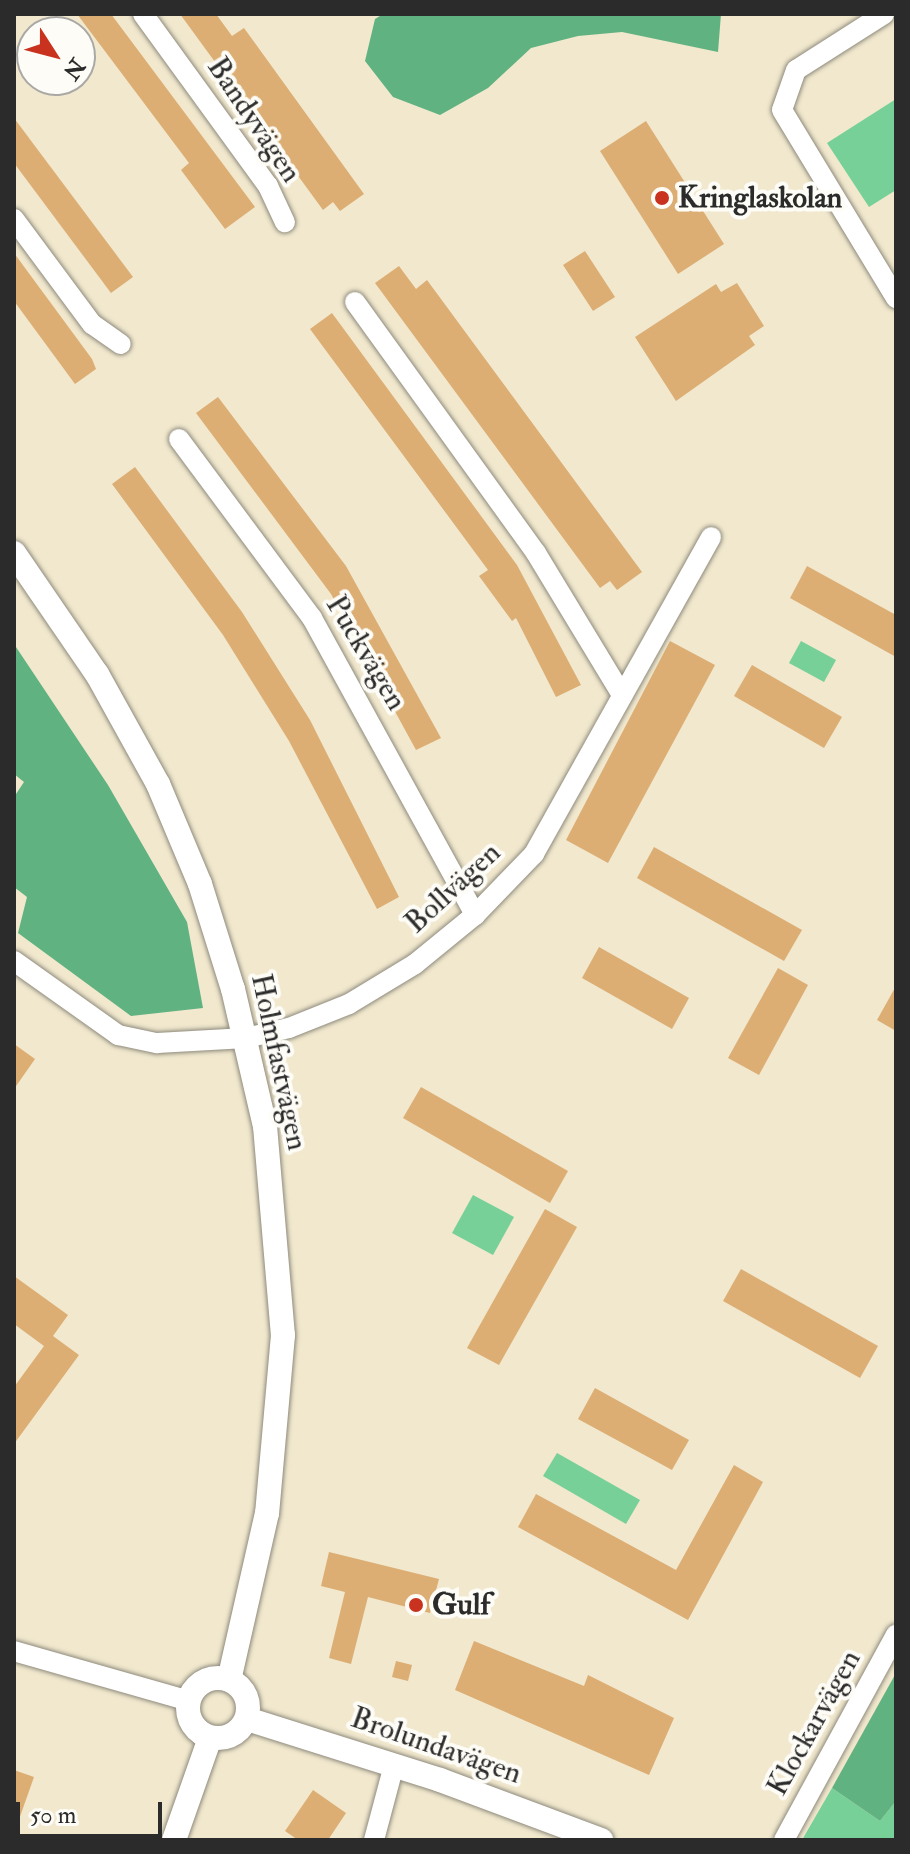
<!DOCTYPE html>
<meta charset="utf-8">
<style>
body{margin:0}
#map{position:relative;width:910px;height:1854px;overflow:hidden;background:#f1e8ce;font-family:"IM FELL Double Pica",serif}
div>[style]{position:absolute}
.green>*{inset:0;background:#76d098}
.forest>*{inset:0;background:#60b280}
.building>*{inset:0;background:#dcae74}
.roads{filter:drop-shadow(0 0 2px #8e8a7c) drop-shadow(0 0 2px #8e8a7c)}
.minor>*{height:20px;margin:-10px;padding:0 10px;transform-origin:10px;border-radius:10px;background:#fff}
.tertiary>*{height:24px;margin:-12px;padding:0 12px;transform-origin:12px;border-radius:12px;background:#fff}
.tertiary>.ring{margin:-12px;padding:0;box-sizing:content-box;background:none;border:24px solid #fff;border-radius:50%}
.dots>*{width:22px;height:22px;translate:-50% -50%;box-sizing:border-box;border:4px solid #fdfcf7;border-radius:50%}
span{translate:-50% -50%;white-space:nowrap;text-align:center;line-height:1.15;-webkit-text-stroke:8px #fdfcf7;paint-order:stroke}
.street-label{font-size:30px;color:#2b2b2b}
.poi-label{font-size:30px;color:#2b2b2b;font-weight:700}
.left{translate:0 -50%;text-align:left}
.frame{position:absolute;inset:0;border:16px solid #2b2b2b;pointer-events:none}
.north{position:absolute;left:16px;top:16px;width:80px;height:80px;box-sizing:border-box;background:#fdfcf7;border:2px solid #a9a8a5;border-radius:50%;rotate:126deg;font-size:22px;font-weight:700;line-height:32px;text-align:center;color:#2b2b2b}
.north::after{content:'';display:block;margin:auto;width:28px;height:36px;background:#c8321e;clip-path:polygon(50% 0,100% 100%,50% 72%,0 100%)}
.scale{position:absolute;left:16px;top:1802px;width:146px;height:36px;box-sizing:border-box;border:4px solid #2b2b2b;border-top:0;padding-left:10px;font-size:24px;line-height:28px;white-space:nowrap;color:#2b2b2b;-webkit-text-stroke:6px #fdfcf7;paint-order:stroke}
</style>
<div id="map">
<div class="green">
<i style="clip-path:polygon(896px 99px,896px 190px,869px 207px,827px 143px)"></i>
<i style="clip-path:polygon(801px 641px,836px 660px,824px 682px,789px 663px)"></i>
<i style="clip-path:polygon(473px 1195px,514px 1217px,493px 1255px,452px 1233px)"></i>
<i style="clip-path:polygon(557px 1453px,640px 1500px,626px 1524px,543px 1476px)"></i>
<i style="clip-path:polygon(832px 1788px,880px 1821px,896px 1801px,896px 1840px,802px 1840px)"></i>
</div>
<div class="forest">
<i style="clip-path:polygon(383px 14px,721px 14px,718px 52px,622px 32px,578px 36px,531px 48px,488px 88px,440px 115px,393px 97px,365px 61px,375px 19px)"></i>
<i style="clip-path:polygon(14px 644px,108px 785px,187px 922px,203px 1008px,131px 1016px,18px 933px,27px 897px,14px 887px,14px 797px,24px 782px,14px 774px)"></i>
<i style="clip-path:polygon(896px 1673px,896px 1801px,880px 1821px,832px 1788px)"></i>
</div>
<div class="building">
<i style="clip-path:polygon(77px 14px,111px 14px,255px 207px,225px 229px,181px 170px,189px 163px)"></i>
<i style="clip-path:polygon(180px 14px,216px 14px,232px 36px,244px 28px,364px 194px,340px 211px,333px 202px,323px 210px)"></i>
<i style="clip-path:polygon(14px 118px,133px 277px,111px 293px,14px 163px)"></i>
<i style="clip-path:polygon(646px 121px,724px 244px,678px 274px,600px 151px)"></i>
<i style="clip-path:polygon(585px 251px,615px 297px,593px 311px,563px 265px)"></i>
<i style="clip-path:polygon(14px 253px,92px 359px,96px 369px,75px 384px,14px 301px)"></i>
<i style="clip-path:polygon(399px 266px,416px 289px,427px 280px,642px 572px,617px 590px,610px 581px,600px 588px,375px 283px)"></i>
<i style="clip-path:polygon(737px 283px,764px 326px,749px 336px,755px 345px,676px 401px,635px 337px,716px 284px,721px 292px)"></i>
<i style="clip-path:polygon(332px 313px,517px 565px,581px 685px,556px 697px,516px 618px,512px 621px,479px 576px,488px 570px,310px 329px)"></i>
<i style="clip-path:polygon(218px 397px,346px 566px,441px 738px,416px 750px,331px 594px,196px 413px)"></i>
<i style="clip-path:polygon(135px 467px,242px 612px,310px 720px,399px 897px,377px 909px,289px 741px,223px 635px,112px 484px)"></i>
<i style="clip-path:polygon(807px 566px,896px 615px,896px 657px,790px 598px)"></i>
<i style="clip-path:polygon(670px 641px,715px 665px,608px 863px,566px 840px)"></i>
<i style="clip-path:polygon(752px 665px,842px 717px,824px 748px,734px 696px)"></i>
<i style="clip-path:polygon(654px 847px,802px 930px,784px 961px,637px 878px)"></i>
<i style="clip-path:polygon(599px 947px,689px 998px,672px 1029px,582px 978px)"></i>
<i style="clip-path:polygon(778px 968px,808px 985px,759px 1075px,728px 1058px)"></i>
<i style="clip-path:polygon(896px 986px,896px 1031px,877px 1020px)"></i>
<i style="clip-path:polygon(14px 1044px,35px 1059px,14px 1089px)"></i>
<i style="clip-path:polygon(421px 1087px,568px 1171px,550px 1203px,403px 1118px)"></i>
<i style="clip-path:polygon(545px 1209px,577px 1227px,499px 1365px,467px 1348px)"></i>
<i style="clip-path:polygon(741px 1269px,878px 1346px,860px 1378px,723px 1301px)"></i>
<i style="clip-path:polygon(14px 1276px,68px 1315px,53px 1336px,79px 1355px,14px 1444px,14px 1387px,44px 1346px,14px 1324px)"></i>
<i style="clip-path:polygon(595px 1388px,689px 1440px,672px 1470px,578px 1419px)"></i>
<i style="clip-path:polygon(734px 1465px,763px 1482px,688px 1620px,518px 1527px,536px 1494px,676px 1570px)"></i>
<i style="clip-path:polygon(329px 1552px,439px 1579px,430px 1613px,368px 1597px,351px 1664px,329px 1658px,345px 1592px,321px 1586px)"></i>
<i style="clip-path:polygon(474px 1641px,584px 1686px,588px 1675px,674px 1718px,649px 1775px,455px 1690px)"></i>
<i style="clip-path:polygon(396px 1661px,412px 1665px,408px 1681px,392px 1677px)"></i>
<i style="clip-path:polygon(14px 1770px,34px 1777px,16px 1828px,14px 1827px)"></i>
<i style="clip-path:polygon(313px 1790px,346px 1813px,328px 1840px,298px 1840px,285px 1831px)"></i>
</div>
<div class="roads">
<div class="minor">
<i style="left:143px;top:14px;width:213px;rotate:54deg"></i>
<i style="left:268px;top:186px;width:40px;rotate:65deg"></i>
<i style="left:884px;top:14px;width:104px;rotate:147.5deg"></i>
<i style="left:796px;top:70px;width:42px;rotate:109.3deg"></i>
<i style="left:782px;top:110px;width:220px;rotate:58.8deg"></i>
<i style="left:14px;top:219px;width:131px;rotate:53.4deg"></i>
<i style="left:92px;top:324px;width:35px;rotate:35deg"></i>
<i style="left:355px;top:302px;width:309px;rotate:54.2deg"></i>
<i style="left:536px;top:553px;width:166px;rotate:58.8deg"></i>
<i style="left:179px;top:439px;width:223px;rotate:53.4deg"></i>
<i style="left:312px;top:618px;width:339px;rotate:61.2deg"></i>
<i style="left:14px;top:961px;width:128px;rotate:35.4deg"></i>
<i style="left:118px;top:1035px;width:40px;rotate:12deg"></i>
<i style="left:157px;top:1043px;width:89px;rotate:-3.2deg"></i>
<i style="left:246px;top:1038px;width:44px;rotate:-13.1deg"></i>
<i style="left:289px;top:1028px;width:65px;rotate:-21.8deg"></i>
<i style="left:349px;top:1004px;width:77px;rotate:-31.2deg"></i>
<i style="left:415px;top:964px;width:77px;rotate:-39.2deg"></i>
<i style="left:475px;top:915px;width:85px;rotate:-46deg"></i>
<i style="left:534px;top:854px;width:363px;rotate:-60.8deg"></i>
<i style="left:14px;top:1651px;width:182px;rotate:15.9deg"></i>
<i style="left:374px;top:1840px;width:78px;rotate:-75.1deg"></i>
<i style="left:784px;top:1840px;width:234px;rotate:-61.4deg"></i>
</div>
<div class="tertiary">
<i style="left:14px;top:553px;width:147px;rotate:55.6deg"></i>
<i style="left:97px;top:674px;width:126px;rotate:61deg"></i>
<i style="left:158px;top:784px;width:108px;rotate:67.2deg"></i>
<i style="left:200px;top:884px;width:110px;rotate:72.6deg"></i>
<i style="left:233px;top:989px;width:141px;rotate:76.9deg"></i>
<i style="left:265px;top:1126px;width:210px;rotate:85.1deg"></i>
<i style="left:283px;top:1335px;width:179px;rotate:95.1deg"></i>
<i style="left:267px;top:1513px;width:171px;rotate:102.8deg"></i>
<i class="ring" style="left:188px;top:1678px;width:36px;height:36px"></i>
<i style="left:247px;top:1719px;width:202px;rotate:17.5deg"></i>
<i style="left:440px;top:1780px;width:172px;rotate:20.4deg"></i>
<i style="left:174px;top:1840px;width:108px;rotate:-70.6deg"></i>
</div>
</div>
<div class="dots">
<i style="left:662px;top:198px;background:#c8321e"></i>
<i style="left:416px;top:1605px;background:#c8321e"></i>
</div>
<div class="street-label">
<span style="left:254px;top:120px;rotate:56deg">Bandyvägen</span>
<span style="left:366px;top:653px;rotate:59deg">Puckvägen</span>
<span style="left:453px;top:888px;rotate:-43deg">Bollvägen</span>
<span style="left:279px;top:1062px;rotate:78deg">Holmfastvägen</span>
<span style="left:814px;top:1723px;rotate:-61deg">Klockarvägen</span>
<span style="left:436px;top:1746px;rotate:19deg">Brolundavägen</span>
</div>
<div class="poi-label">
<span class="left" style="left:678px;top:198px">Kringlaskolan</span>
<span class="left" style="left:432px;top:1605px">Gulf</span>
</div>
<div class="frame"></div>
<div class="north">N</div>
<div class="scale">50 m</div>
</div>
